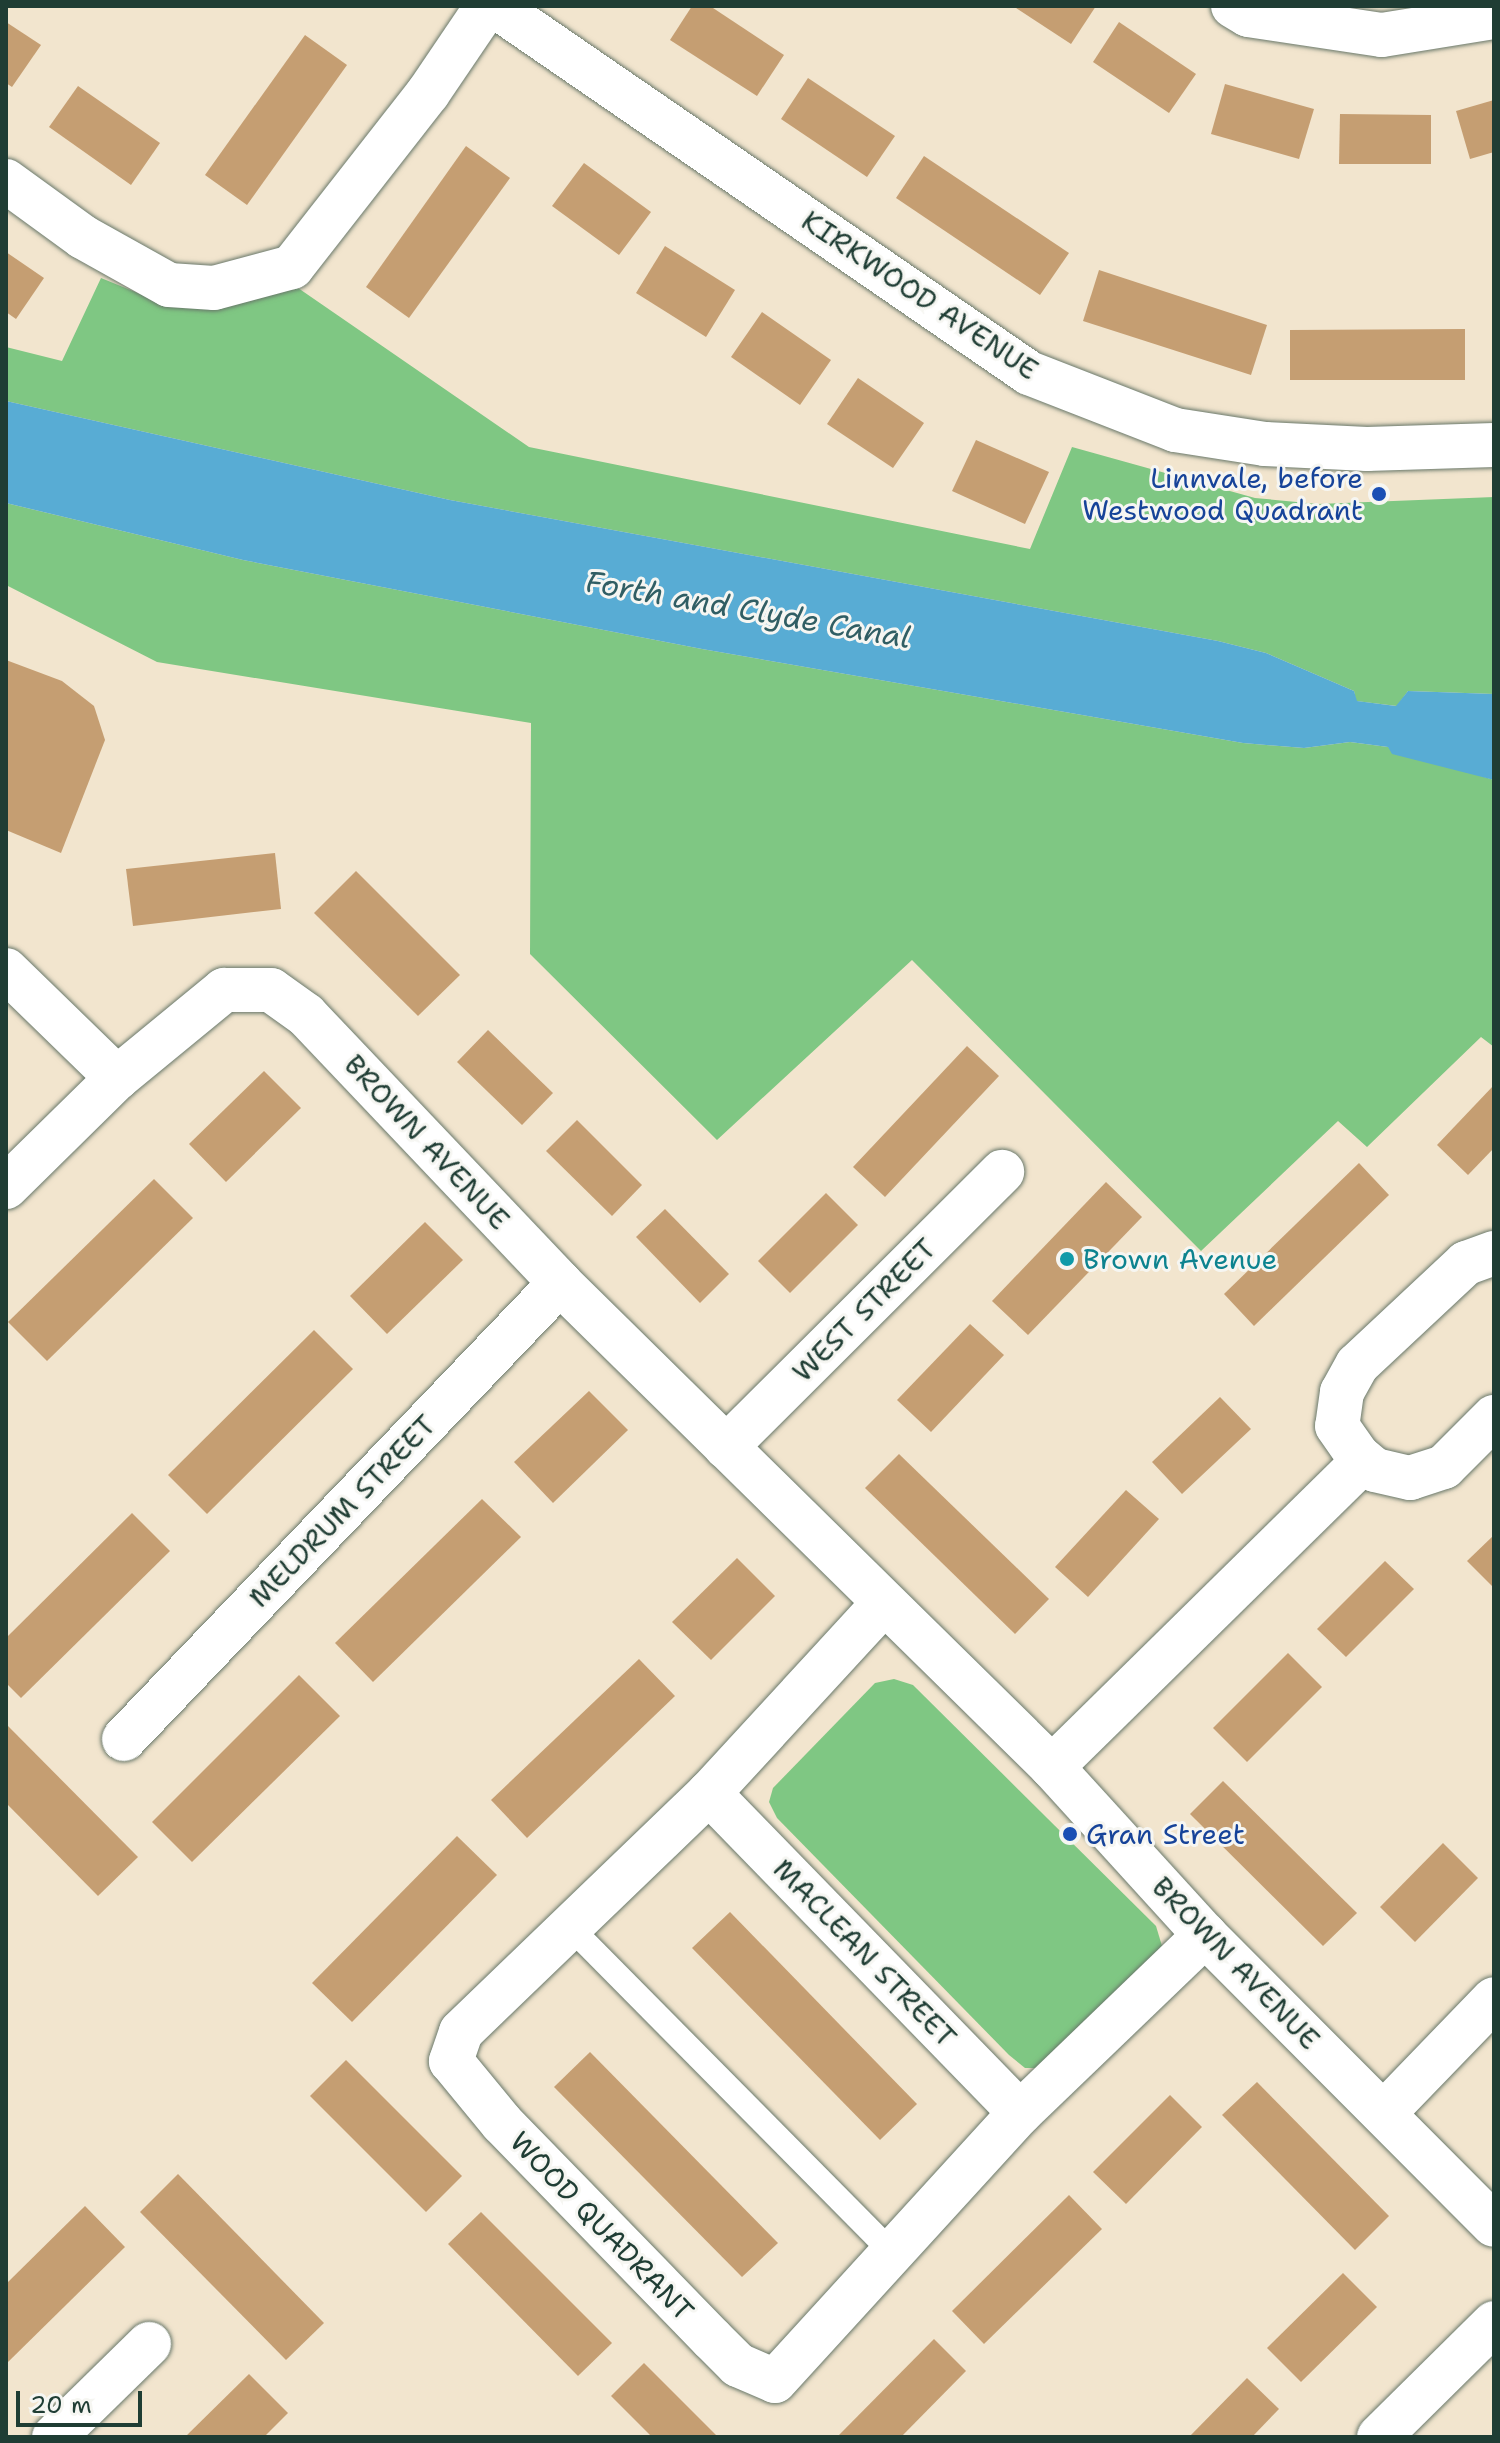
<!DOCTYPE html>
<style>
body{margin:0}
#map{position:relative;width:1500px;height:2443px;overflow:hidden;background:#f2e5ce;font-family:"Shantell Sans",sans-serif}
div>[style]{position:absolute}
.green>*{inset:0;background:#7fc783}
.water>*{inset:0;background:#58acd4}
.building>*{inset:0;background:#c59e72}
.roads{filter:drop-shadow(0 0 2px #69786a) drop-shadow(0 0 2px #69786a)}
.lane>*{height:24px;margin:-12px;padding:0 12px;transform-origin:12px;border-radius:12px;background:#fff}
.street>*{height:44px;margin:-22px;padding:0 22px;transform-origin:22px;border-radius:22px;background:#fff}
.dots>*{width:22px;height:22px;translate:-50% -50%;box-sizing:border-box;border:4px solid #f6f6f2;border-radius:50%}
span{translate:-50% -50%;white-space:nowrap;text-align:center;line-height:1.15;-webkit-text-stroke:6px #f6f6f2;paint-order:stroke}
.street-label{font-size:28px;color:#1f3d34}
.transit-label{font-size:28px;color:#164399}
.right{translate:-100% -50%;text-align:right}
.left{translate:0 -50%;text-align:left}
.culture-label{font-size:28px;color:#0d838f}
.water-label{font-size:30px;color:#305e64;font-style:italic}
.frame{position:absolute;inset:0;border:8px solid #1f3d34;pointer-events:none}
.scale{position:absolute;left:16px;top:2391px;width:126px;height:36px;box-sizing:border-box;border:4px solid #1f3d34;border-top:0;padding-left:10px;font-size:24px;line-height:28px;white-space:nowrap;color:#1f3d34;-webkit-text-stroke:6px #f6f6f2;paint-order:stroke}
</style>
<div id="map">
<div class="green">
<i style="clip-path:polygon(101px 278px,155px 300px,285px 279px,529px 447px,1030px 549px,1072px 447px,1255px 498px,1318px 504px,1494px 497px,1494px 694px,1408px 691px,1397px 706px,1356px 701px,1354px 691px,1266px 653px,1218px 641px,450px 500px,6px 401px,6px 347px,62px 361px)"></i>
<i style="clip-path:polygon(6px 503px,243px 560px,702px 649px,1243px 743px,1304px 748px,1350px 742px,1388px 747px,1494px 780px,1494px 1047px,1481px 1037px,1367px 1147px,1338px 1121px,1201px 1251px,912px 960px,717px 1140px,530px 954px,531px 723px,157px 662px,6px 585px)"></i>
<i style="clip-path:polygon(894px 1679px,913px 1685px,1156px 1926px,1162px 1946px,1049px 2068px,1025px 2068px,1009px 2055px,777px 1818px,769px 1802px,773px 1788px,875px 1683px)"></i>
</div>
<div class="water">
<i style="clip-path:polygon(6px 401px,450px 500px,1218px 641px,1266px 653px,1354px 691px,1357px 701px,1396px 706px,1408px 691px,1494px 694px,1494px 780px,1392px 754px,1388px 747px,1350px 742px,1304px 748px,1243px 743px,702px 649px,243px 560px,6px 503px)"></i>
</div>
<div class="building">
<i style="clip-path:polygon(692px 6px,710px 6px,784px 55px,757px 96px,670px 40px)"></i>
<i style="clip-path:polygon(1013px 6px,1096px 6px,1071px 44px)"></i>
<i style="clip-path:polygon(6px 22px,41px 45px,12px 87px,6px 83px)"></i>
<i style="clip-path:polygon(1119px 22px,1196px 74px,1169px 113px,1093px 62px)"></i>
<i style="clip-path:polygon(305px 35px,347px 65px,247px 205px,205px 175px)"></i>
<i style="clip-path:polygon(808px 78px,895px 136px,867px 177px,781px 119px)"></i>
<i style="clip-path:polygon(1225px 84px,1314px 109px,1299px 159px,1211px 134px)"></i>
<i style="clip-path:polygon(78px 86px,160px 143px,131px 185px,49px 127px)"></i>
<i style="clip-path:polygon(1494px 100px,1494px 152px,1470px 159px,1456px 111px)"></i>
<i style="clip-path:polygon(1340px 114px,1431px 115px,1431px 164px,1339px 164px)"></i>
<i style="clip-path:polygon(466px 146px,510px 178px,409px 318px,366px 287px)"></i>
<i style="clip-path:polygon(924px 156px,1069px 253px,1040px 295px,896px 198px)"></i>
<i style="clip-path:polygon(584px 163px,651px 212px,619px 255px,552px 206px)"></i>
<i style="clip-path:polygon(665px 246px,735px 290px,706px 337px,636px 293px)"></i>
<i style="clip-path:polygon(6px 252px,44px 278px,16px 319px,6px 312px)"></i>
<i style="clip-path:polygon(1099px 270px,1267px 325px,1251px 375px,1083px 321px)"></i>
<i style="clip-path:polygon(762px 312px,831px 360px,800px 405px,731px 357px)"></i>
<i style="clip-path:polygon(1465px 329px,1465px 380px,1290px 380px,1290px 330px)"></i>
<i style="clip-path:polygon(858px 378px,924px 423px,893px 468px,827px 424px)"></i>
<i style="clip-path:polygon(976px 440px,1049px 472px,1025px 524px,952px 491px)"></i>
<i style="clip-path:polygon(6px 660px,62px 681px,94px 706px,105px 740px,61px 853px,6px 830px)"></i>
<i style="clip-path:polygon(275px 853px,281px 909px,133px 926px,126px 869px)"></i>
<i style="clip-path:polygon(356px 871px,460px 975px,418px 1016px,314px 913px)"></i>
<i style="clip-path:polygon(488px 1030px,553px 1093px,522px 1125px,457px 1062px)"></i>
<i style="clip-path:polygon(967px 1046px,999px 1076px,885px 1197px,853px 1167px)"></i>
<i style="clip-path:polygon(264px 1071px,301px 1108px,226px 1182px,189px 1144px)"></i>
<i style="clip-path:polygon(1494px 1085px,1494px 1148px,1468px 1175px,1437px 1145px)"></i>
<i style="clip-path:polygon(577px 1120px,642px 1185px,612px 1216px,546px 1151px)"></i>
<i style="clip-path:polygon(1359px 1163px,1389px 1195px,1254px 1326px,1224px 1294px)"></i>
<i style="clip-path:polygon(154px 1179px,193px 1218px,47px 1361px,8px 1322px)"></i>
<i style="clip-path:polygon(1106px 1182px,1142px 1217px,1028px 1335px,992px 1301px)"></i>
<i style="clip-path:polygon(826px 1193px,858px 1225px,790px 1293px,758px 1261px)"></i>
<i style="clip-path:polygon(665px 1209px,729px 1274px,700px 1303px,636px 1237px)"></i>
<i style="clip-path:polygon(425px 1222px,463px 1260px,387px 1334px,350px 1296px)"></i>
<i style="clip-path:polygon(970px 1324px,1004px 1355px,931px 1432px,897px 1400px)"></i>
<i style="clip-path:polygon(314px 1330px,353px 1369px,207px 1514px,168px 1475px)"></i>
<i style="clip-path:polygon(589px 1391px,628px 1430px,553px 1503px,514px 1462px)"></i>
<i style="clip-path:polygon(1220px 1397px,1251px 1429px,1182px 1494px,1152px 1462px)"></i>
<i style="clip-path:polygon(899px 1454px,1049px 1599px,1015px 1634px,865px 1488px)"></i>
<i style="clip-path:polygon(1126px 1490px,1159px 1519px,1088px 1597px,1055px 1567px)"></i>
<i style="clip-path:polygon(482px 1499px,521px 1537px,373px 1682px,335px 1643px)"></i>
<i style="clip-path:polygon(132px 1513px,170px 1551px,21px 1698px,6px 1683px,6px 1638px)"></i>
<i style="clip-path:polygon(1494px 1535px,1494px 1588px,1467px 1561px)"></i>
<i style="clip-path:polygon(737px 1558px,775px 1596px,711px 1660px,672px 1622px)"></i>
<i style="clip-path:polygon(1385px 1561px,1414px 1589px,1346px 1657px,1317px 1629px)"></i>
<i style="clip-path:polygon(1288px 1653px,1322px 1687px,1247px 1762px,1213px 1728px)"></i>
<i style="clip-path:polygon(639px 1659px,675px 1696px,527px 1838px,491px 1800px)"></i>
<i style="clip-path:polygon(299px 1675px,340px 1716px,192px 1862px,152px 1822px)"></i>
<i style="clip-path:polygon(6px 1724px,138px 1857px,98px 1896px,6px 1803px)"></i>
<i style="clip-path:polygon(1223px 1781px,1357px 1913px,1323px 1946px,1190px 1814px)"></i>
<i style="clip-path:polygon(457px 1836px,497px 1875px,352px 2022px,312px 1983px)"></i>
<i style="clip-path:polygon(1443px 1843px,1478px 1878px,1415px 1942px,1380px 1907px)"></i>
<i style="clip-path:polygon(730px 1912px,917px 2104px,880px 2140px,692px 1948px)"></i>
<i style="clip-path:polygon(590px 2052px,778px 2243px,742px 2277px,554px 2087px)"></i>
<i style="clip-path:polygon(346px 2060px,462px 2176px,426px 2212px,310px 2096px)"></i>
<i style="clip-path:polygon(1257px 2082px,1389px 2216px,1355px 2250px,1222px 2115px)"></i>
<i style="clip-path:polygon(1170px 2095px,1202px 2127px,1126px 2204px,1093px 2172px)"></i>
<i style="clip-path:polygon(178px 2174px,324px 2323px,286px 2360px,140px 2212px)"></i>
<i style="clip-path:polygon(1069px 2195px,1102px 2229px,984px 2344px,952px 2311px)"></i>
<i style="clip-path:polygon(85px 2206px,125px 2247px,6px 2364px,6px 2284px)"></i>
<i style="clip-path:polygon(481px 2212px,612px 2343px,578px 2376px,448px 2244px)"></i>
<i style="clip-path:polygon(1343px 2273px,1377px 2307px,1301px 2382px,1267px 2348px)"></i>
<i style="clip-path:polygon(934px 2339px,966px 2371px,901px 2437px,837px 2437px)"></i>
<i style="clip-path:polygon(644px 2363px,718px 2437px,652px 2437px,611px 2396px)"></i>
<i style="clip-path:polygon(249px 2374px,288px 2413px,264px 2437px,185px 2437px)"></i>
<i style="clip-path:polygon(1247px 2378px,1279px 2409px,1252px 2437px,1189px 2437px)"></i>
</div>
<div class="roads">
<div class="lane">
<i style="left:571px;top:1928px;width:455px;rotate:45.3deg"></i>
</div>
<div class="street">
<i style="left:495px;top:6px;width:648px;rotate:34.5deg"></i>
<i style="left:1029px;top:373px;width:157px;rotate:21.3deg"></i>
<i style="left:1175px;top:430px;width:91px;rotate:8.8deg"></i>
<i style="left:1265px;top:444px;width:102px;rotate:2.8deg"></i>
<i style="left:1367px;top:449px;width:127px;rotate:-1.8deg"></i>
<i style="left:1233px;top:6px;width:17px;rotate:31deg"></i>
<i style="left:1248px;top:15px;width:135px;rotate:8.5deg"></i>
<i style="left:1382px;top:35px;width:113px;rotate:-9.1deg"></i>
<i style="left:6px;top:181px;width:95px;rotate:36deg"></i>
<i style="left:83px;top:237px;width:98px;rotate:29.2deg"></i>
<i style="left:169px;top:285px;width:45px;rotate:3.8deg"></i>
<i style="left:214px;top:288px;width:81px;rotate:-15.1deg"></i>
<i style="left:292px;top:267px;width:221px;rotate:-52deg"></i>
<i style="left:428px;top:93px;width:105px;rotate:-55.9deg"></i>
<i style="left:6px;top:970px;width:155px;rotate:44.2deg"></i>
<i style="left:6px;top:1187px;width:156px;rotate:-44.5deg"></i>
<i style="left:117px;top:1078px;width:139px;rotate:-39.4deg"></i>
<i style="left:224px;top:990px;width:47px"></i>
<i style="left:271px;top:990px;width:43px;rotate:35.5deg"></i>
<i style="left:306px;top:1015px;width:369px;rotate:46.5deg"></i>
<i style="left:560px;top:1283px;width:690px;rotate:44.53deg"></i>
<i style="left:1052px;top:1767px;width:227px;rotate:47.7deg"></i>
<i style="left:1205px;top:1935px;width:409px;rotate:45.1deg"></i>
<i style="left:1494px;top:1253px;width:30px;rotate:160deg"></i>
<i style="left:1466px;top:1263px;width:149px;rotate:136.9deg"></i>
<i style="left:1357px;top:1365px;width:31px;rotate:119deg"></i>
<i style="left:1342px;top:1392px;width:34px;rotate:98deg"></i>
<i style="left:1337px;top:1426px;width:35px;rotate:55deg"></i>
<i style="left:1357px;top:1455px;width:23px;rotate:40deg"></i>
<i style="left:1375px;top:1470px;width:36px;rotate:13deg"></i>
<i style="left:1410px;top:1478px;width:36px;rotate:-18deg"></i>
<i style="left:1444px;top:1467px;width:71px;rotate:-45deg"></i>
<i style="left:726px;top:1447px;width:390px;rotate:-44.9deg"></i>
<i style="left:883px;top:1604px;width:257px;rotate:132.6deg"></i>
<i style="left:709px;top:1793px;width:344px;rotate:136.1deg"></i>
<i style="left:461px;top:2032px;width:31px;rotate:109deg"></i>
<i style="left:451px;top:2061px;width:80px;rotate:50.6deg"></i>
<i style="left:502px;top:2123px;width:301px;rotate:45.8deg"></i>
<i style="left:712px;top:2339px;width:37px;rotate:45deg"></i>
<i style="left:738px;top:2365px;width:40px;rotate:23.4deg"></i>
<i style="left:775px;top:2381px;width:363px;rotate:-47.6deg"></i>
<i style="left:1020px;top:2113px;width:257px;rotate:-43.9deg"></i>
<i style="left:124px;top:1739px;width:631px;rotate:-46.28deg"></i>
<i style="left:1052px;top:1767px;width:436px;rotate:-44.5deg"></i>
<i style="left:709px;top:1793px;width:446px;rotate:45.8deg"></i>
<i style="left:1384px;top:2113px;width:158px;rotate:-46deg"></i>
<i style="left:54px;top:2437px;width:133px;rotate:-44.4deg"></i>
<i style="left:1379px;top:2437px;width:162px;rotate:-44.7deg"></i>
</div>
</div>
<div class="dots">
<i style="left:1379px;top:494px;background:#1a4fb4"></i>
<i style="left:1067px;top:1259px;background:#0f9aa8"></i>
<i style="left:1070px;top:1834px;background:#1a4fb4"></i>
</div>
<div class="street-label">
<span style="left:920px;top:295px;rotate:34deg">KIRKWOOD AVENUE</span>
<span style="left:427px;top:1142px;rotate:47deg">BROWN AVENUE</span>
<span style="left:864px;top:1310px;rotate:-45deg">WEST STREET</span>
<span style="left:342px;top:1511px;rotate:-46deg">MELDRUM STREET</span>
<span style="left:865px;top:1953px;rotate:46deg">MACLEAN STREET</span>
<span style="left:1236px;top:1963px;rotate:46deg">BROWN AVENUE</span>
<span style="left:602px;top:2226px;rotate:46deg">WOOD QUADRANT</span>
</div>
<div class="transit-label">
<span class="right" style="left:1363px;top:494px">Linnvale, before<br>Westwood Quadrant</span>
<span class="left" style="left:1086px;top:1834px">Gran Street</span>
</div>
<div class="culture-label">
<span class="left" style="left:1083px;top:1259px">Brown Avenue</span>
</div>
<div class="water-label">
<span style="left:748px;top:610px;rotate:10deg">Forth and Clyde Canal</span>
</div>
<div class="frame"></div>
<div class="scale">20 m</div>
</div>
